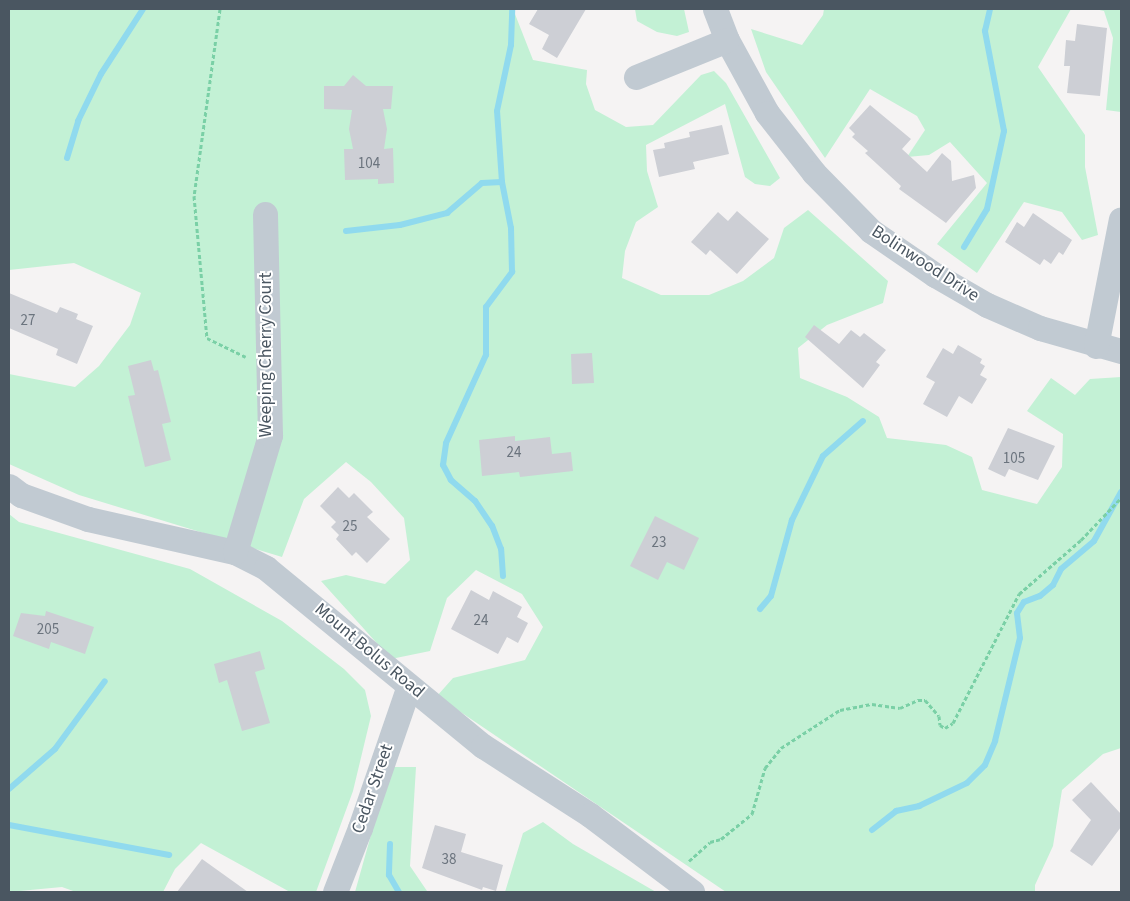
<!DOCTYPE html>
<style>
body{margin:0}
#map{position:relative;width:1130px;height:901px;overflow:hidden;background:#f5f3f3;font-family:"Source Sans 3",sans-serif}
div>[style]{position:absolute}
.green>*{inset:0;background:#c3f1d5}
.stream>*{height:6px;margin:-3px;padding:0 3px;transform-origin:3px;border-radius:3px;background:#90daee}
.building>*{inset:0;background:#cdcfd5}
.path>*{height:3px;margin-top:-1.5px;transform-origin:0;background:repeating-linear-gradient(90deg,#7ad0a6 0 4px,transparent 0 6.5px)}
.minor>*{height:25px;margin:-12.5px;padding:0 12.5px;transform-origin:12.5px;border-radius:12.5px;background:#c1cad2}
span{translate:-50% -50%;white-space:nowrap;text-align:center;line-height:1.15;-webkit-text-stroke:4px #fff;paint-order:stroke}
.number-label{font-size:15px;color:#6b747e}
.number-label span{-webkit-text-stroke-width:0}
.street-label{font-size:18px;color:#4a5661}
.frame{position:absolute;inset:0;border:10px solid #4a5661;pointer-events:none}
</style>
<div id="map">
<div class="green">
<i style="clip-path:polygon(9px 9px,513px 9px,533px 60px,587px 70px,586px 84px,595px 110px,626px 127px,653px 125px,701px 75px,714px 71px,726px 83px,780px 178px,770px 186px,755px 184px,745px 177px,725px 104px,646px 145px,647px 171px,658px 207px,636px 222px,625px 251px,622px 278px,661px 295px,709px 295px,743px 281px,774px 258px,784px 228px,808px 210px,888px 281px,883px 303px,827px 325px,798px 348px,800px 378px,847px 397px,879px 417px,887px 438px,946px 445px,972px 457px,982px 490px,1037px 504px,1062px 467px,1063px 434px,1027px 411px,1051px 378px,1075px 395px,1090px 379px,1121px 377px,1121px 748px,1103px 754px,1062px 790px,1053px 846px,1035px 885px,1035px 892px,726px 892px,437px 696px,453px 678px,525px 660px,543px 627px,522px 594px,476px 570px,447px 598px,430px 651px,391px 659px,321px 581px,346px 575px,385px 584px,410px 560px,404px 518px,371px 482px,346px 462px,304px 499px,282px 557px,79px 495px,9px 464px,9px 374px,75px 387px,99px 366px,130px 325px,141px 293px,74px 263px,9px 270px)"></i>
<i style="clip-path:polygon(635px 9px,684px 9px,689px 32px,677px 36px,657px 32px,637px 21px)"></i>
<i style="clip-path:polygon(824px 9px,1071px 9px,1038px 67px,1085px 135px,1085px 167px,1098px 235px,1082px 240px,1062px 212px,1024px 202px,977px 273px,937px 244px,987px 183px,950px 142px,929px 155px,907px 157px,925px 130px,917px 116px,870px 89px,825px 158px,766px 72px,751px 29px,802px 45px,823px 15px)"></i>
<i style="clip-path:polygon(1095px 9px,1121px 9px,1121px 112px,1106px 110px,1113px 38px,1104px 11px)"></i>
<i style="clip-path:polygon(9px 514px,19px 522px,190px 569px,282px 621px,344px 669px,365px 690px,371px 716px,353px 791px,316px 892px,290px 892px,201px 843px,175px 869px,163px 892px,76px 892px,62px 887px,9px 892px)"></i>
<i style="clip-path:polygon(390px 767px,416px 767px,410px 866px,427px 891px,432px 892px,355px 892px)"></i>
<i style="clip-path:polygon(543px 822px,573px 844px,656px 892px,505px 892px,523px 833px)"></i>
</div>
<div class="stream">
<i style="left:67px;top:158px;width:39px;rotate:-73deg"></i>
<i style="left:78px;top:121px;width:52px;rotate:-63.9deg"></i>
<i style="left:101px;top:74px;width:77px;rotate:-57.1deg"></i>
<i style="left:346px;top:231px;width:54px;rotate:-6.3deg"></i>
<i style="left:400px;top:225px;width:49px;rotate:-14.3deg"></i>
<i style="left:447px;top:213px;width:46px;rotate:-40.6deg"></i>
<i style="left:482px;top:183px;width:20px;rotate:-3deg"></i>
<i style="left:964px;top:247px;width:44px;rotate:-58.8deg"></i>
<i style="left:987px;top:209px;width:80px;rotate:-77.7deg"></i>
<i style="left:1004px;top:131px;width:102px;rotate:-100.8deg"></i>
<i style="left:985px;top:31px;width:23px;rotate:-77deg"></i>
<i style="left:503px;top:576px;width:27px;rotate:-94deg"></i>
<i style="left:501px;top:549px;width:25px;rotate:-111deg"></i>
<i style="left:492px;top:526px;width:30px;rotate:-124deg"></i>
<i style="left:475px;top:501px;width:32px;rotate:-139deg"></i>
<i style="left:451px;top:480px;width:17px;rotate:-118deg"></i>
<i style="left:443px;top:465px;width:22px;rotate:-82deg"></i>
<i style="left:446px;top:443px;width:97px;rotate:-65.6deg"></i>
<i style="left:486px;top:355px;width:48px;rotate:-90deg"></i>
<i style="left:486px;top:307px;width:44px;rotate:-53.4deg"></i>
<i style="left:512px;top:272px;width:44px;rotate:-91.3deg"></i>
<i style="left:511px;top:228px;width:47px;rotate:-101.1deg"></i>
<i style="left:502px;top:182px;width:71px;rotate:-94deg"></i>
<i style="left:497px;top:111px;width:67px;rotate:-78deg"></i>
<i style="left:511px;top:45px;width:36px;rotate:-88deg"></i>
<i style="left:760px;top:609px;width:17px;rotate:-50deg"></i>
<i style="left:771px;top:596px;width:79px;rotate:-74.6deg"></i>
<i style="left:792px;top:520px;width:71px;rotate:-64.2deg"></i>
<i style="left:823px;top:456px;width:53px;rotate:-41.2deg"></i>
<i style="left:9px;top:789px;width:61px;rotate:-41deg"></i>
<i style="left:55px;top:749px;width:84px;rotate:-53.7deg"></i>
<i style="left:9px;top:825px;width:163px;rotate:10.6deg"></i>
<i style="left:872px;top:830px;width:31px;rotate:-38deg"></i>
<i style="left:896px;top:811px;width:24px;rotate:-12deg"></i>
<i style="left:919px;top:806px;width:53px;rotate:-25.6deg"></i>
<i style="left:967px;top:783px;width:25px;rotate:-45deg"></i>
<i style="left:985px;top:765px;width:26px;rotate:-67deg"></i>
<i style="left:995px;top:741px;width:106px;rotate:-76.4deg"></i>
<i style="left:1020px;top:638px;width:25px;rotate:-97deg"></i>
<i style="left:1017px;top:613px;width:13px;rotate:-58deg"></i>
<i style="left:1024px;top:602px;width:17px;rotate:-21deg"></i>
<i style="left:1040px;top:596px;width:17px;rotate:-40deg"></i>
<i style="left:1053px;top:585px;width:18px;rotate:-63deg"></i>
<i style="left:1061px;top:569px;width:43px;rotate:-40.3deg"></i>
<i style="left:1094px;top:541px;width:56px;rotate:-61.1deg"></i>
<i style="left:390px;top:844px;width:31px;rotate:92deg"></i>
<i style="left:389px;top:875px;width:20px;rotate:60deg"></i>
</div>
<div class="building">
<i style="clip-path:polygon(538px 9px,586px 9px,557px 58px,542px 49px,549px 35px,529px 24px)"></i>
<i style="clip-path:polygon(1077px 24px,1107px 28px,1100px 96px,1067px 93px,1070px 66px,1064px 66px,1066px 40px,1075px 41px)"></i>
<i style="clip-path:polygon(353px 75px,366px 86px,393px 86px,391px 109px,383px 109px,387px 129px,384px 149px,393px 148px,394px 183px,378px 184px,378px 179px,345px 180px,344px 149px,353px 149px,349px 129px,352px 110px,324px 109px,324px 86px,344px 86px)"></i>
<i style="clip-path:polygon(870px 105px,911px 139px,902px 149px,927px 172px,942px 153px,951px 161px,952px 181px,974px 175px,976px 188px,946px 223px,899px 189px,901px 186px,865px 153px,868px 151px,852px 137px,855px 134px,849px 128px)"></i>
<i style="clip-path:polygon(722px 125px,729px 154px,693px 162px,695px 169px,659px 177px,653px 150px,665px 148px,664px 143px,690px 137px,689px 132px)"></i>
<i style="clip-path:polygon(737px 211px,769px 239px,737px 274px,710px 250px,706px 255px,691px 242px,718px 212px,728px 221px)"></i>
<i style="clip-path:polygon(1033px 213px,1072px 240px,1063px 255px,1059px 252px,1051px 264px,1044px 259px,1040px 265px,1005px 242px,1017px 222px,1024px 227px)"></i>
<i style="clip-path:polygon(9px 293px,57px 313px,60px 307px,78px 314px,76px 319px,93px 326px,77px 364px,56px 355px,58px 349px,9px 328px)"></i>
<i style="clip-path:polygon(814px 325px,839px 344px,851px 330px,860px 337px,864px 333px,886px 350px,876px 362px,880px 365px,863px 388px,805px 337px)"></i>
<i style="clip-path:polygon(958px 345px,982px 359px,980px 363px,985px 366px,980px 375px,987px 379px,972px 404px,959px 396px,947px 417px,923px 404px,935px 382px,926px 377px,943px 348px,953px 354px)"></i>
<i style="clip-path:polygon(592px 353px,594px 383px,572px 384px,571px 354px)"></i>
<i style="clip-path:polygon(151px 360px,154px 371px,158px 370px,171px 422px,162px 424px,171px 460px,145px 467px,128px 396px,135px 395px,128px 366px)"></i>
<i style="clip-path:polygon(1008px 428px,1055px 446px,1038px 480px,1009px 469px,1005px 477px,988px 469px)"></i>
<i style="clip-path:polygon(515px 436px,515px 441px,550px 437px,552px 454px,571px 452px,573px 471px,520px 477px,519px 472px,482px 476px,479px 440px)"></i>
<i style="clip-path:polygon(338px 487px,349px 498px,354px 493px,373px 512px,367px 517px,390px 539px,367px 563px,356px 552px,352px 556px,336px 539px,339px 535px,331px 527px,336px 522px,320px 506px)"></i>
<i style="clip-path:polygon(655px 516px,699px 538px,684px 570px,667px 562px,658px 580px,630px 566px)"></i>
<i style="clip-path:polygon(471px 590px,489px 600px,493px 591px,522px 607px,517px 617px,528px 623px,518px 643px,507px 637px,498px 654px,451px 629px)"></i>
<i style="clip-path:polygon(46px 611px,94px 627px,85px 654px,51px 642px,49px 649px,13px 636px,21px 613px,45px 616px)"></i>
<i style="clip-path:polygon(260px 651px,265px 669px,255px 672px,270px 723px,242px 731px,227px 680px,219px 683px,214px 664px)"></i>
<i style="clip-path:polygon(1091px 782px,1121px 814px,1121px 827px,1092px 866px,1070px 851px,1091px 820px,1072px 800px)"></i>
<i style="clip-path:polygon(435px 825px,466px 834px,461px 852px,503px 865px,496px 891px,483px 887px,482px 890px,422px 868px)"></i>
<i style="clip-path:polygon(202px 859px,248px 892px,177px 892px)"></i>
</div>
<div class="path">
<i style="left:220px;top:9px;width:189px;rotate:97.9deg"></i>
<i style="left:194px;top:196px;width:143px;rotate:84.8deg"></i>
<i style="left:207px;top:338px;width:43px;rotate:26deg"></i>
<i style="left:689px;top:861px;width:28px;rotate:-42deg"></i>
<i style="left:710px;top:842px;width:11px;rotate:-15deg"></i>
<i style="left:721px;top:839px;width:40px;rotate:-39deg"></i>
<i style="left:752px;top:814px;width:48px;rotate:-74.2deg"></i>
<i style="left:765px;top:768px;width:26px;rotate:-51deg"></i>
<i style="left:781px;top:748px;width:70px;rotate:-32.8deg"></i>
<i style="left:840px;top:710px;width:33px;rotate:-11deg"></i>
<i style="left:872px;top:704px;width:28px;rotate:8deg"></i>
<i style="left:900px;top:708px;width:20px;rotate:-24deg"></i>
<i style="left:918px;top:700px;width:7px"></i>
<i style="left:925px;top:700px;width:21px;rotate:49deg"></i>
<i style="left:939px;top:716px;width:9px;rotate:84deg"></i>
<i style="left:940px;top:725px;width:6px;rotate:31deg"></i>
<i style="left:945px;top:728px;width:9px;rotate:-32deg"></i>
<i style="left:953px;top:723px;width:145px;rotate:-62.9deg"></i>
<i style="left:1019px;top:594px;width:82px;rotate:-41.1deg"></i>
<i style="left:1081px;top:540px;width:58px;rotate:-46.4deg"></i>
</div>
<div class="minor">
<i style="left:715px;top:9px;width:33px;rotate:69deg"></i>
<i style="left:727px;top:40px;width:83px;rotate:61.3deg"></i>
<i style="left:767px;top:113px;width:76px;rotate:51.9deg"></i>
<i style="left:814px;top:173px;width:81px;rotate:45.5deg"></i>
<i style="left:871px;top:231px;width:78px;rotate:34.5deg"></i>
<i style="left:935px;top:275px;width:60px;rotate:30deg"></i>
<i style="left:987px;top:305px;width:58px;rotate:23.5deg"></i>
<i style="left:1040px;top:328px;width:84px;rotate:15.9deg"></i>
<i style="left:636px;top:77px;width:98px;rotate:-22.1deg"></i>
<i style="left:1096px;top:346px;width:129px;rotate:-78.9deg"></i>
<i style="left:9px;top:486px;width:15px;rotate:37deg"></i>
<i style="left:21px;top:495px;width:71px;rotate:19.7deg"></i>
<i style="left:88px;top:519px;width:151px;rotate:12.7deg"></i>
<i style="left:235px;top:552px;width:35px;rotate:27deg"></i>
<i style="left:266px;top:568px;width:281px;rotate:39.4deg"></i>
<i style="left:483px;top:746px;width:127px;rotate:32.8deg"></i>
<i style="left:590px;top:815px;width:128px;rotate:37deg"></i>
<i style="left:235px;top:552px;width:122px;rotate:-73.3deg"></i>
<i style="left:270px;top:435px;width:221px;rotate:-91.3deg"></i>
<i style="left:335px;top:892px;width:69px;rotate:-68.7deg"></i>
<i style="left:360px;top:828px;width:150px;rotate:-71deg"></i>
</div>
<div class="number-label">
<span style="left:369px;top:164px">104</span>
<span style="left:28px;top:321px">27</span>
<span style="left:514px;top:453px">24</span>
<span style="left:1014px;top:459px">105</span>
<span style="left:350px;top:527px">25</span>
<span style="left:659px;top:543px">23</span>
<span style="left:481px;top:621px">24</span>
<span style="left:48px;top:630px">205</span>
<span style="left:449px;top:860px">38</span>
</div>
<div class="street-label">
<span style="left:925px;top:264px;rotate:33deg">Bolinwood Drive</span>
<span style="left:266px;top:355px;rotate:-90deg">Weeping Cherry Court</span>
<span style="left:369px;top:651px;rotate:40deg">Mount Bolus Road</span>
<span style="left:373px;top:789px;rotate:-71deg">Cedar Street</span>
</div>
<div class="frame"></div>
</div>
